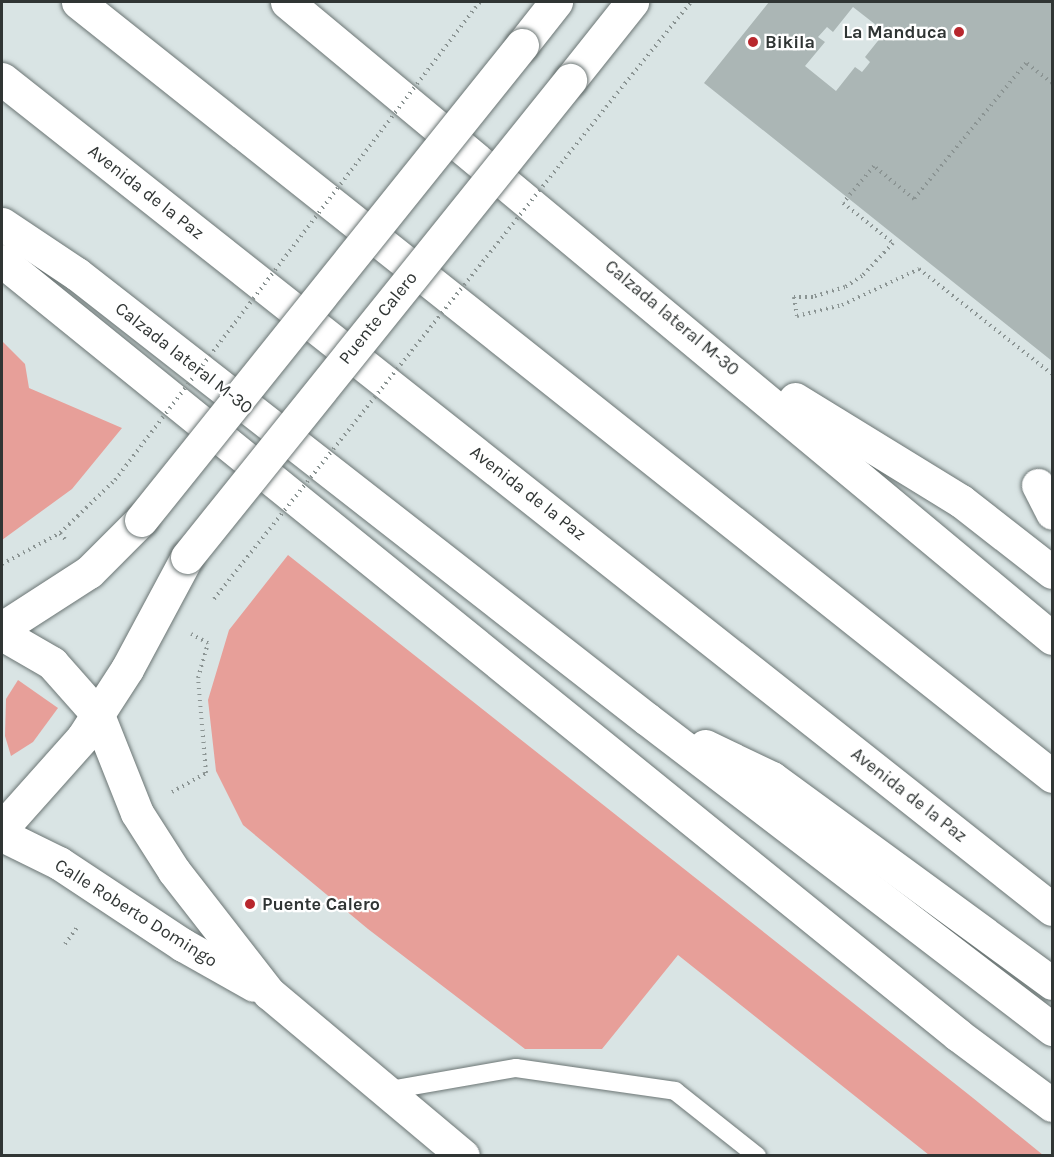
<!DOCTYPE html>
<style>
body{margin:0}
#map{position:relative;width:1054px;height:1157px;overflow:hidden;background:#d9e4e4;font-family:Karla,sans-serif}
div>[style]{position:absolute}
.green>*{inset:0;background:#e79f99}
.building>*{inset:0;background:#abb6b5}
.path>*{height:4px;margin-top:-2px;transform-origin:0;background:repeating-linear-gradient(90deg,#8b9493 0 1.5px,transparent 0 6px)}
.roads{filter:drop-shadow(0 0 2px #6b7574) drop-shadow(0 0 2px #6b7574)}
.service>*{height:18px;margin:-9px;padding:0 9px;transform-origin:9px;border-radius:9px;background:#fff}
.minor>*{height:33px;margin:-16.5px;padding:0 16.5px;transform-origin:16.5px;border-radius:16.5px;background:#fff}
.tertiary>*{height:33px;margin:-16.5px;padding:0 16.5px;transform-origin:16.5px;border-radius:16.5px;background:#fff}
.motorway>*{height:33px;margin:-16.5px;padding:0 16.5px;transform-origin:16.5px;border-radius:16.5px;background:#fff}
.path-bridge>*{height:4px;margin-top:-2px;transform-origin:0;background:repeating-linear-gradient(90deg,#8b9493 0 1.5px,transparent 0 6px)}
.bridges{filter:drop-shadow(0 0 2px #6b7574) drop-shadow(0 0 2px #6b7574)}
.tertiary-bridge>*{height:33px;margin:-16.5px;padding:0 16.5px;transform-origin:16.5px;border-radius:16.5px;background:#fff}
.dots>*{width:16px;height:16px;translate:-50% -50%;box-sizing:border-box;border:3px solid #fff;border-radius:50%}
span{translate:-50% -50%;white-space:nowrap;text-align:center;line-height:1.15;-webkit-text-stroke:4.5px #fff;paint-order:stroke}
.poi-label{font-size:18px;color:#303534;font-weight:700}
.right{translate:-100% -50%;text-align:right}
.left{translate:0 -50%;text-align:left}
.street-label{font-size:18px;color:#303534}
.frame{position:absolute;inset:0;border:3px solid #303534;pointer-events:none}
</style>
<div id="map">
<div class="green">
<i style="clip-path:polygon(2px 341px,25px 364px,29px 388px,122px 428px,72px 489px,2px 540px)"></i>
<i style="clip-path:polygon(288px 555px,973px 1098px,1043px 1155px,929px 1155px,678px 955px,602px 1049px,525px 1049px,368px 929px,243px 825px,216px 771px,208px 700px,229px 630px)"></i>
<i style="clip-path:polygon(18px 680px,58px 708px,33px 742px,11px 756px,5px 736px,6px 699px)"></i>
</div>
<div class="building">
<i style="clip-path:polygon(evenodd,769px 2px,1052px 2px,1052px 361px,704px 83px,769px 2px,853px 7px,885px 32px,865px 57px,870px 62px,867px 66px,862px 72px,855px 67px,836px 91px,805px 66px,825px 42px,818px 37px,827px 27px,833px 32px,853px 7px)"></i>
</div>
<div class="path">
<i style="left:475px;top:8px;width:8px;rotate:-50deg"></i>
<i style="left:1052px;top:83px;width:33px;rotate:-142deg"></i>
<i style="left:1026px;top:63px;width:176px;rotate:129.5deg"></i>
<i style="left:914px;top:199px;width:52px;rotate:-140.5deg"></i>
<i style="left:874px;top:166px;width:48px;rotate:130deg"></i>
<i style="left:843px;top:203px;width:64px;rotate:38.7deg"></i>
<i style="left:893px;top:243px;width:45px;rotate:133.2deg"></i>
<i style="left:862px;top:276px;width:20px;rotate:147deg"></i>
<i style="left:845px;top:287px;width:34px;rotate:163deg"></i>
<i style="left:813px;top:297px;width:19px;rotate:180deg"></i>
<i style="left:794px;top:297px;width:19px;rotate:81deg"></i>
<i style="left:797px;top:316px;width:46px;rotate:-13.7deg"></i>
<i style="left:842px;top:305px;width:85px;rotate:-25.1deg"></i>
<i style="left:919px;top:269px;width:169px;rotate:38.3deg"></i>
<i style="left:606px;top:107px;width:135px;rotate:-51deg"></i>
<i style="left:65px;top:539px;width:8px;rotate:-130deg"></i>
<i style="left:60px;top:533px;width:76px;rotate:-43.9deg"></i>
<i style="left:2px;top:564px;width:66px;rotate:-28.1deg"></i>
<i style="left:214px;top:599px;width:11px;rotate:-52deg"></i>
<i style="left:172px;top:792px;width:39px;rotate:-29deg"></i>
<i style="left:206px;top:773px;width:95px;rotate:-94.8deg"></i>
<i style="left:198px;top:678px;width:36px;rotate:-74deg"></i>
<i style="left:208px;top:643px;width:19px;rotate:-152deg"></i>
<i style="left:65px;top:944px;width:22px;rotate:-54deg"></i>
</div>
<div class="roads">
<div class="service">
<i style="left:384px;top:1091px;width:134px;rotate:-9.9deg"></i>
<i style="left:516px;top:1068px;width:161px;rotate:8.2deg"></i>
<i style="left:675px;top:1091px;width:105px;rotate:38.4deg"></i>
</div>
<div class="minor">
<i style="left:1038px;top:485px;width:31px;rotate:63deg"></i>
</div>
<div class="tertiary">
<i style="left:522px;top:45px;width:55px;rotate:-51.7deg"></i>
<i style="left:570px;top:80px;width:100px;rotate:-51.5deg"></i>
<i style="left:2px;top:628px;width:103px;rotate:-32.8deg"></i>
<i style="left:89px;top:572px;width:74px;rotate:-45deg"></i>
<i style="left:2px;top:634px;width:58px;rotate:30.1deg"></i>
<i style="left:52px;top:663px;width:69px;rotate:48.5deg"></i>
<i style="left:98px;top:715px;width:105px;rotate:68.3deg"></i>
<i style="left:137px;top:813px;width:69px;rotate:57.5deg"></i>
<i style="left:174px;top:871px;width:155px;rotate:52.1deg"></i>
<i style="left:269px;top:993px;width:253px;rotate:40deg"></i>
<i style="left:2px;top:828px;width:122px;rotate:-48.3deg"></i>
<i style="left:83px;top:737px;width:81px;rotate:-57.1deg"></i>
<i style="left:127px;top:669px;width:127px;rotate:-61.8deg"></i>
<i style="left:2px;top:835px;width:64px;rotate:26.2deg"></i>
<i style="left:59px;top:863px;width:149px;rotate:33.5deg"></i>
<i style="left:183px;top:945px;width:81px;rotate:29.4deg"></i>
</div>
<div class="motorway">
<i style="left:78px;top:2px;width:1244px;rotate:38.47deg"></i>
<i style="left:287px;top:2px;width:995px;rotate:39.74deg"></i>
<i style="left:2px;top:79px;width:1338px;rotate:38.33deg"></i>
<i style="left:2px;top:224px;width:90px;rotate:33.7deg"></i>
<i style="left:77px;top:274px;width:723px;rotate:37.98deg"></i>
<i style="left:647px;top:719px;width:510px;rotate:37.43deg"></i>
<i style="left:2px;top:261px;width:1230px;rotate:38.99deg"></i>
<i style="left:958px;top:1035px;width:117px;rotate:36.7deg"></i>
<i style="left:795px;top:399px;width:195px;rotate:31.6deg"></i>
<i style="left:961px;top:501px;width:115px;rotate:38deg"></i>
<i style="left:705px;top:746px;width:74px;rotate:25.5deg"></i>
<i style="left:772px;top:778px;width:347px;rotate:36.2deg"></i>
</div>
</div>
<div class="path-bridge">
<i style="left:115px;top:480px;width:594px;rotate:-52.67deg"></i>
<i style="left:221px;top:590px;width:618px;rotate:-51.44deg"></i>
</div>
<div class="bridges">
<div class="tertiary-bridge">
<i style="left:141px;top:520px;width:609px;rotate:-51.27deg"></i>
<i style="left:187px;top:557px;width:612px;rotate:-51.24deg"></i>
</div>
</div>
<div class="dots">
<i style="left:959px;top:32px;background:#b8272d"></i>
<i style="left:753px;top:42px;background:#b8272d"></i>
<i style="left:250px;top:904px;background:#b8272d"></i>
</div>
<div class="poi-label">
<span class="right" style="left:947px;top:32px">La Manduca</span>
<span class="left" style="left:765px;top:42px">Bikila</span>
<span class="left" style="left:262px;top:904px">Puente Calero</span>
</div>
<div class="street-label">
<span style="left:146px;top:192px;rotate:38deg">Avenida de la Paz</span>
<span style="left:378px;top:318px;rotate:-51deg">Puente Calero</span>
<span style="left:672px;top:318px;rotate:40deg">Calzada lateral M-30</span>
<span style="left:184px;top:358px;rotate:38deg">Calzada lateral M-30</span>
<span style="left:528px;top:493px;rotate:38deg">Avenida de la Paz</span>
<span style="left:909px;top:795px;rotate:38deg">Avenida de la Paz</span>
<span style="left:136px;top:913px;rotate:32deg">Calle Roberto Domingo</span>
</div>
<div class="frame"></div>
</div>
